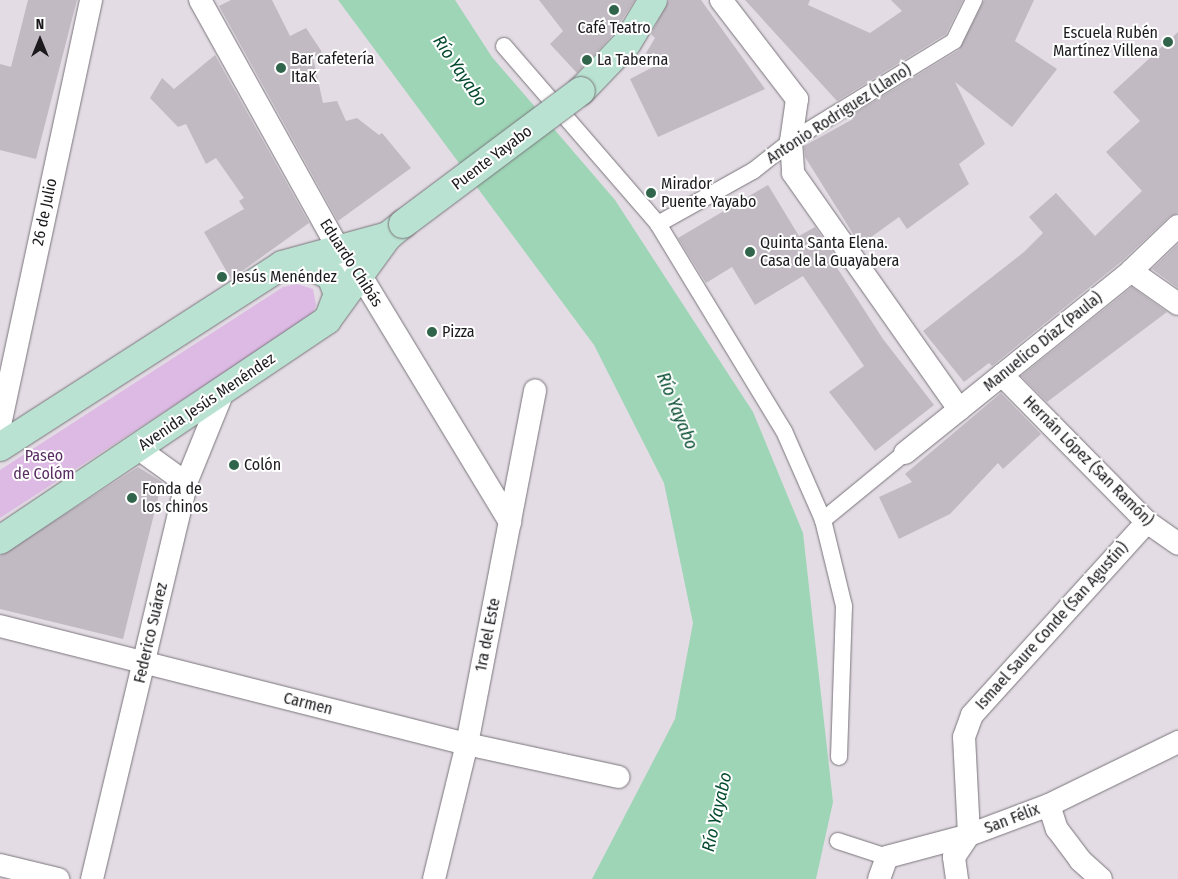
<!DOCTYPE html>
<meta charset="utf-8">
<style>
body{margin:0}
#map{position:relative;width:1178px;height:879px;overflow:hidden;background:#e3dce4;font-family:"Fira Sans Condensed",sans-serif}
div>[style]{position:absolute}
.green>*{inset:0;background:#ddbae4}
.water>*{inset:0;background:#9ed5b6}
.building>*{inset:0;background:#c1bac2}
.roads{filter:drop-shadow(0 0 1px #7a747b) drop-shadow(0 0 1px #7a747b)}
.pedestrian>*{height:16px;margin:-8px;padding:0 8px;transform-origin:8px;border-radius:8px;background:#fff}
.minor>*{height:22px;margin:-11px;padding:0 11px;transform-origin:11px;border-radius:11px;background:#fff}
.secondary>*{height:28px;margin:-14px;padding:0 14px;transform-origin:14px;border-radius:14px;background:#b9e2d2}
.bridges{filter:drop-shadow(0 0 1px #7a747b) drop-shadow(0 0 1px #7a747b)}
.secondary-bridge>*{height:28px;margin:-14px;padding:0 14px;transform-origin:14px;border-radius:14px;background:#b9e2d2}
.dots>*{width:14px;height:14px;translate:-50% -50%;box-sizing:border-box;border:2px solid #fff;border-radius:50%}
span{translate:-50% -50%;white-space:nowrap;text-align:center;line-height:1.15;-webkit-text-stroke:4px #fff;paint-order:stroke}
.poi-label{font-size:16px;color:#1c1a1d}
.right{translate:-100% -50%;text-align:right}
.left{translate:0 -50%;text-align:left}
.street-label{font-size:16px;color:#1c1a1d}
.park-label{font-size:16px;color:#592d62}
.water-label{font-size:18px;color:#044b2f;font-style:italic}
.north{position:absolute;left:15px;top:15px;width:50px;height:50px;-webkit-text-stroke:4px #fff;paint-order:stroke;rotate:0deg;font-size:14px;font-weight:700;line-height:20px;text-align:center;color:#1c1a1d}
.north::after{content:'';display:block;margin:auto;width:18px;height:22px;background:#1c1a1d;clip-path:polygon(50% 0,100% 100%,50% 72%,0 100%)}
</style>
<div id="map">
<div class="green">
<i style="clip-path:polygon(297px 284px,313px 289px,316px 305px,312px 316px,0 518px,0 470px,283px 287px)"></i>
</div>
<div class="water">
<i style="clip-path:polygon(338px 0,455px 0,492px 57px,615px 200px,753px 412px,803px 533px,833px 802px,816px 879px,592px 879px,675px 719px,693px 623px,664px 483px,594px 345px)"></i>
</div>
<div class="building">
<i style="clip-path:polygon(28px 0,77px 0,36px 159px,0 150px,0 64px,11px 67px)"></i>
<i style="clip-path:polygon(231px 0,272px 0,290px 36px,306px 28px,322px 52px,313px 58px,323px 103px,337px 101px,346px 121px,357px 118px,379px 135px,382px 133px,411px 168px,338px 221px,219px 6px)"></i>
<i style="clip-path:polygon(539px 0,635px 0,610px 38px,577px 73px,550px 44px,563px 31px)"></i>
<i style="clip-path:polygon(669px 0,701px 0,765px 89px,658px 137px,630px 79px,653px 67px,646px 53px,655px 38px,651px 34px)"></i>
<i style="clip-path:polygon(745px 0,810px 0,808px 5px,870px 33px,902px 11px,891px 0,963px 0,946px 34px,837px 101px)"></i>
<i style="clip-path:polygon(984px 0,1034px 0,1015px 41px,1057px 69px,1012px 127px,955px 82px,985px 144px,959px 164px,969px 184px,907px 229px,899px 217px,860px 245px,805px 157px,804px 146px,853px 119px,850px 116px,959px 50px)"></i>
<i style="clip-path:polygon(1178px 32px,1178px 213px,1169px 217px,1122px 261px,992px 366px,989px 363px,964px 382px,923px 331px,1024px 252px,1043px 233px,1029px 217px,1056px 193px,1095px 236px,1142px 191px,1106px 152px,1140px 121px,1113px 92px)"></i>
<i style="clip-path:polygon(215px 55px,309px 223px,231px 279px,204px 232px,244px 209px,239px 201px,244px 198px,216px 158px,206px 164px,186px 124px,178px 127px,150px 98px,162px 78px,174px 89px)"></i>
<i style="clip-path:polygon(768px 185px,799px 236px,815px 227px,838px 260px,834px 263px,883px 339px,934px 405px,875px 451px,829px 392px,864px 366px,803px 276px,755px 305px,732px 267px,706px 283px,678px 238px)"></i>
<i style="clip-path:polygon(1178px 244px,1178px 288px,1152px 269px)"></i>
<i style="clip-path:polygon(1132px 287px,1167px 312px,1047px 402px,1021px 376px)"></i>
<i style="clip-path:polygon(1001px 393px,1041px 434px,1003px 469px,998px 463px,950px 514px,899px 539px,879px 497px,912px 482px,905px 474px)"></i>
<i style="clip-path:polygon(138px 467px,162px 482px,123px 639px,0 609px,0 556px)"></i>
</div>
<div class="roads">
<div class="pedestrian">
<i style="left:504px;top:46px;width:235px;rotate:49.1deg"></i>
<i style="left:658px;top:224px;width:242px;rotate:58.7deg"></i>
<i style="left:784px;top:431px;width:97px;rotate:66.3deg"></i>
<i style="left:823px;top:520px;width:89px;rotate:76.3deg"></i>
<i style="left:844px;top:606px;width:151px;rotate:91.9deg"></i>
<i style="left:658px;top:224px;width:109px;rotate:-29.2deg"></i>
<i style="left:753px;top:171px;width:48px;rotate:-38.3deg"></i>
<i style="left:791px;top:141px;width:191px;rotate:-31.5deg"></i>
<i style="left:954px;top:41px;width:46px;rotate:-64deg"></i>
<i style="left:823px;top:520px;width:106px;rotate:-39.3deg"></i>
<i style="left:838px;top:841px;width:52px;rotate:18.1deg"></i>
</div>
<div class="minor">
<i style="left:200px;top:0;width:284px;rotate:60.9deg"></i>
<i style="left:338px;top:248px;width:36px;rotate:51deg"></i>
<i style="left:361px;top:276px;width:288px;rotate:58.8deg"></i>
<i style="left:721px;top:0;width:125px;rotate:52.5deg"></i>
<i style="left:797px;top:99px;width:42px;rotate:98.1deg"></i>
<i style="left:791px;top:141px;width:32px;rotate:86deg"></i>
<i style="left:793px;top:173px;width:289px;rotate:54.9deg"></i>
<i style="left:1131px;top:271px;width:57px;rotate:35.1deg"></i>
<i style="left:1002px;top:375px;width:206px;rotate:45.4deg"></i>
<i style="left:1147px;top:522px;width:38px;rotate:35deg"></i>
<i style="left:0;top:425px;width:435px;rotate:-77.9deg"></i>
<i style="left:139px;top:449px;width:58px;rotate:35.9deg"></i>
<i style="left:905px;top:453px;width:290px;rotate:-38.8deg"></i>
<i style="left:1131px;top:271px;width:65px;rotate:-43.8deg"></i>
<i style="left:0;top:626px;width:482px;rotate:14.2deg"></i>
<i style="left:467px;top:744px;width:155px;rotate:12.3deg"></i>
<i style="left:1049px;top:805px;width:25px;rotate:72deg"></i>
<i style="left:1057px;top:829px;width:39px;rotate:53deg"></i>
<i style="left:1080px;top:860px;width:28px;rotate:42deg"></i>
<i style="left:0;top:865px;width:60px;rotate:13.6deg"></i>
<i style="left:92px;top:879px;width:407px;rotate:-76.6deg"></i>
<i style="left:186px;top:483px;width:98px;rotate:-67.9deg"></i>
<i style="left:434px;top:879px;width:139px;rotate:-76.3deg"></i>
<i style="left:467px;top:744px;width:360px;rotate:-79.1deg"></i>
<i style="left:879px;top:879px;width:23px;rotate:-70deg"></i>
<i style="left:887px;top:857px;width:85px;rotate:-15deg"></i>
<i style="left:969px;top:835px;width:85px;rotate:-20.6deg"></i>
<i style="left:1049px;top:805px;width:144px;rotate:-26deg"></i>
<i style="left:957px;top:879px;width:22px;rotate:-98deg"></i>
<i style="left:954px;top:857px;width:27px;rotate:-56deg"></i>
<i style="left:969px;top:835px;width:98px;rotate:-92.9deg"></i>
<i style="left:964px;top:737px;width:23px;rotate:-70deg"></i>
<i style="left:972px;top:715px;width:261px;rotate:-47.8deg"></i>
</div>
<div class="secondary">
<i style="left:581px;top:91px;width:66px;rotate:-46.2deg"></i>
<i style="left:627px;top:43px;width:50px;rotate:-58.8deg"></i>
<i style="left:288px;top:265px;width:27px;rotate:6deg"></i>
<i style="left:315px;top:268px;width:18px;rotate:27deg"></i>
<i style="left:331px;top:276px;width:19px;rotate:69deg"></i>
<i style="left:338px;top:294px;width:22px;rotate:111deg"></i>
<i style="left:0;top:447px;width:336px;rotate:-32.8deg"></i>
<i style="left:282px;top:265px;width:110px;rotate:-15.3deg"></i>
<i style="left:0;top:540px;width:394px;rotate:-33.9deg"></i>
<i style="left:327px;top:320px;width:104px;rotate:-54deg"></i>
<i style="left:388px;top:236px;width:19px;rotate:-39deg"></i>
</div>
</div>
<div class="bridges">
<div class="secondary-bridge">
<i style="left:403px;top:224px;width:222px;rotate:-36.8deg"></i>
</div>
</div>
<div class="dots">
<i style="left:614px;top:10px;background:#31654b"></i>
<i style="left:1168px;top:42px;background:#31654b"></i>
<i style="left:587px;top:60px;background:#31654b"></i>
<i style="left:281px;top:68px;background:#31654b"></i>
<i style="left:651px;top:193px;background:#31654b"></i>
<i style="left:750px;top:252px;background:#31654b"></i>
<i style="left:222px;top:277px;background:#31654b"></i>
<i style="left:432px;top:332px;background:#31654b"></i>
<i style="left:234px;top:465px;background:#31654b"></i>
<i style="left:132px;top:498px;background:#31654b"></i>
</div>
<div class="poi-label">
<span style="left:614px;top:28px">Café Teatro</span>
<span class="right" style="left:1158px;top:42px">Escuela Rubén<br>Martínez Villena</span>
<span class="left" style="left:291px;top:68px">Bar cafetería<br>ItaK</span>
<span class="left" style="left:597px;top:60px">La Taberna</span>
<span class="left" style="left:661px;top:193px">Mirador<br>Puente Yayabo</span>
<span class="left" style="left:760px;top:252px">Quinta Santa Elena.<br>Casa de la Guayabera</span>
<span class="left" style="left:232px;top:277px">Jesús Menéndez</span>
<span class="left" style="left:442px;top:332px">Pizza</span>
<span class="left" style="left:244px;top:465px">Colón</span>
<span class="left" style="left:142px;top:498px">Fonda de<br>los chinos</span>
</div>
<div class="street-label">
<span style="left:839px;top:114px;rotate:-33deg">Antonio Rodriguez (Llano)</span>
<span style="left:492px;top:158px;rotate:-37deg">Puente Yayabo</span>
<span style="left:45px;top:212px;rotate:-78deg">26 de Julio</span>
<span style="left:351px;top:263px;rotate:57deg">Eduardo Chibás</span>
<span style="left:1043px;top:342px;rotate:-39deg">Manuelico Díaz (Paula)</span>
<span style="left:207px;top:402px;rotate:-34deg">Avenida Jesús Menéndez</span>
<span style="left:1088px;top:461px;rotate:45deg">Hernán López (San Ramón)</span>
<span style="left:1052px;top:626px;rotate:-48deg">Ismael Saure Conde (San Agustín)</span>
<span style="left:151px;top:633px;rotate:-77deg">Federico Suárez</span>
<span style="left:488px;top:635px;rotate:-79deg">1ra del Este</span>
<span style="left:308px;top:704px;rotate:14deg">Carmen</span>
<span style="left:1012px;top:819px;rotate:-21deg">San Félix</span>
</div>
<div class="park-label">
<span style="left:44px;top:465px">Paseo<br>de Colóm</span>
</div>
<div class="water-label">
<span style="left:460px;top:71px;rotate:56deg">Río Yayabo</span>
<span style="left:677px;top:411px;rotate:68deg">Río Yayabo</span>
<span style="left:717px;top:812px;rotate:-77deg">Río Yayabo</span>
</div>
<div class="north">N</div>
</div>
